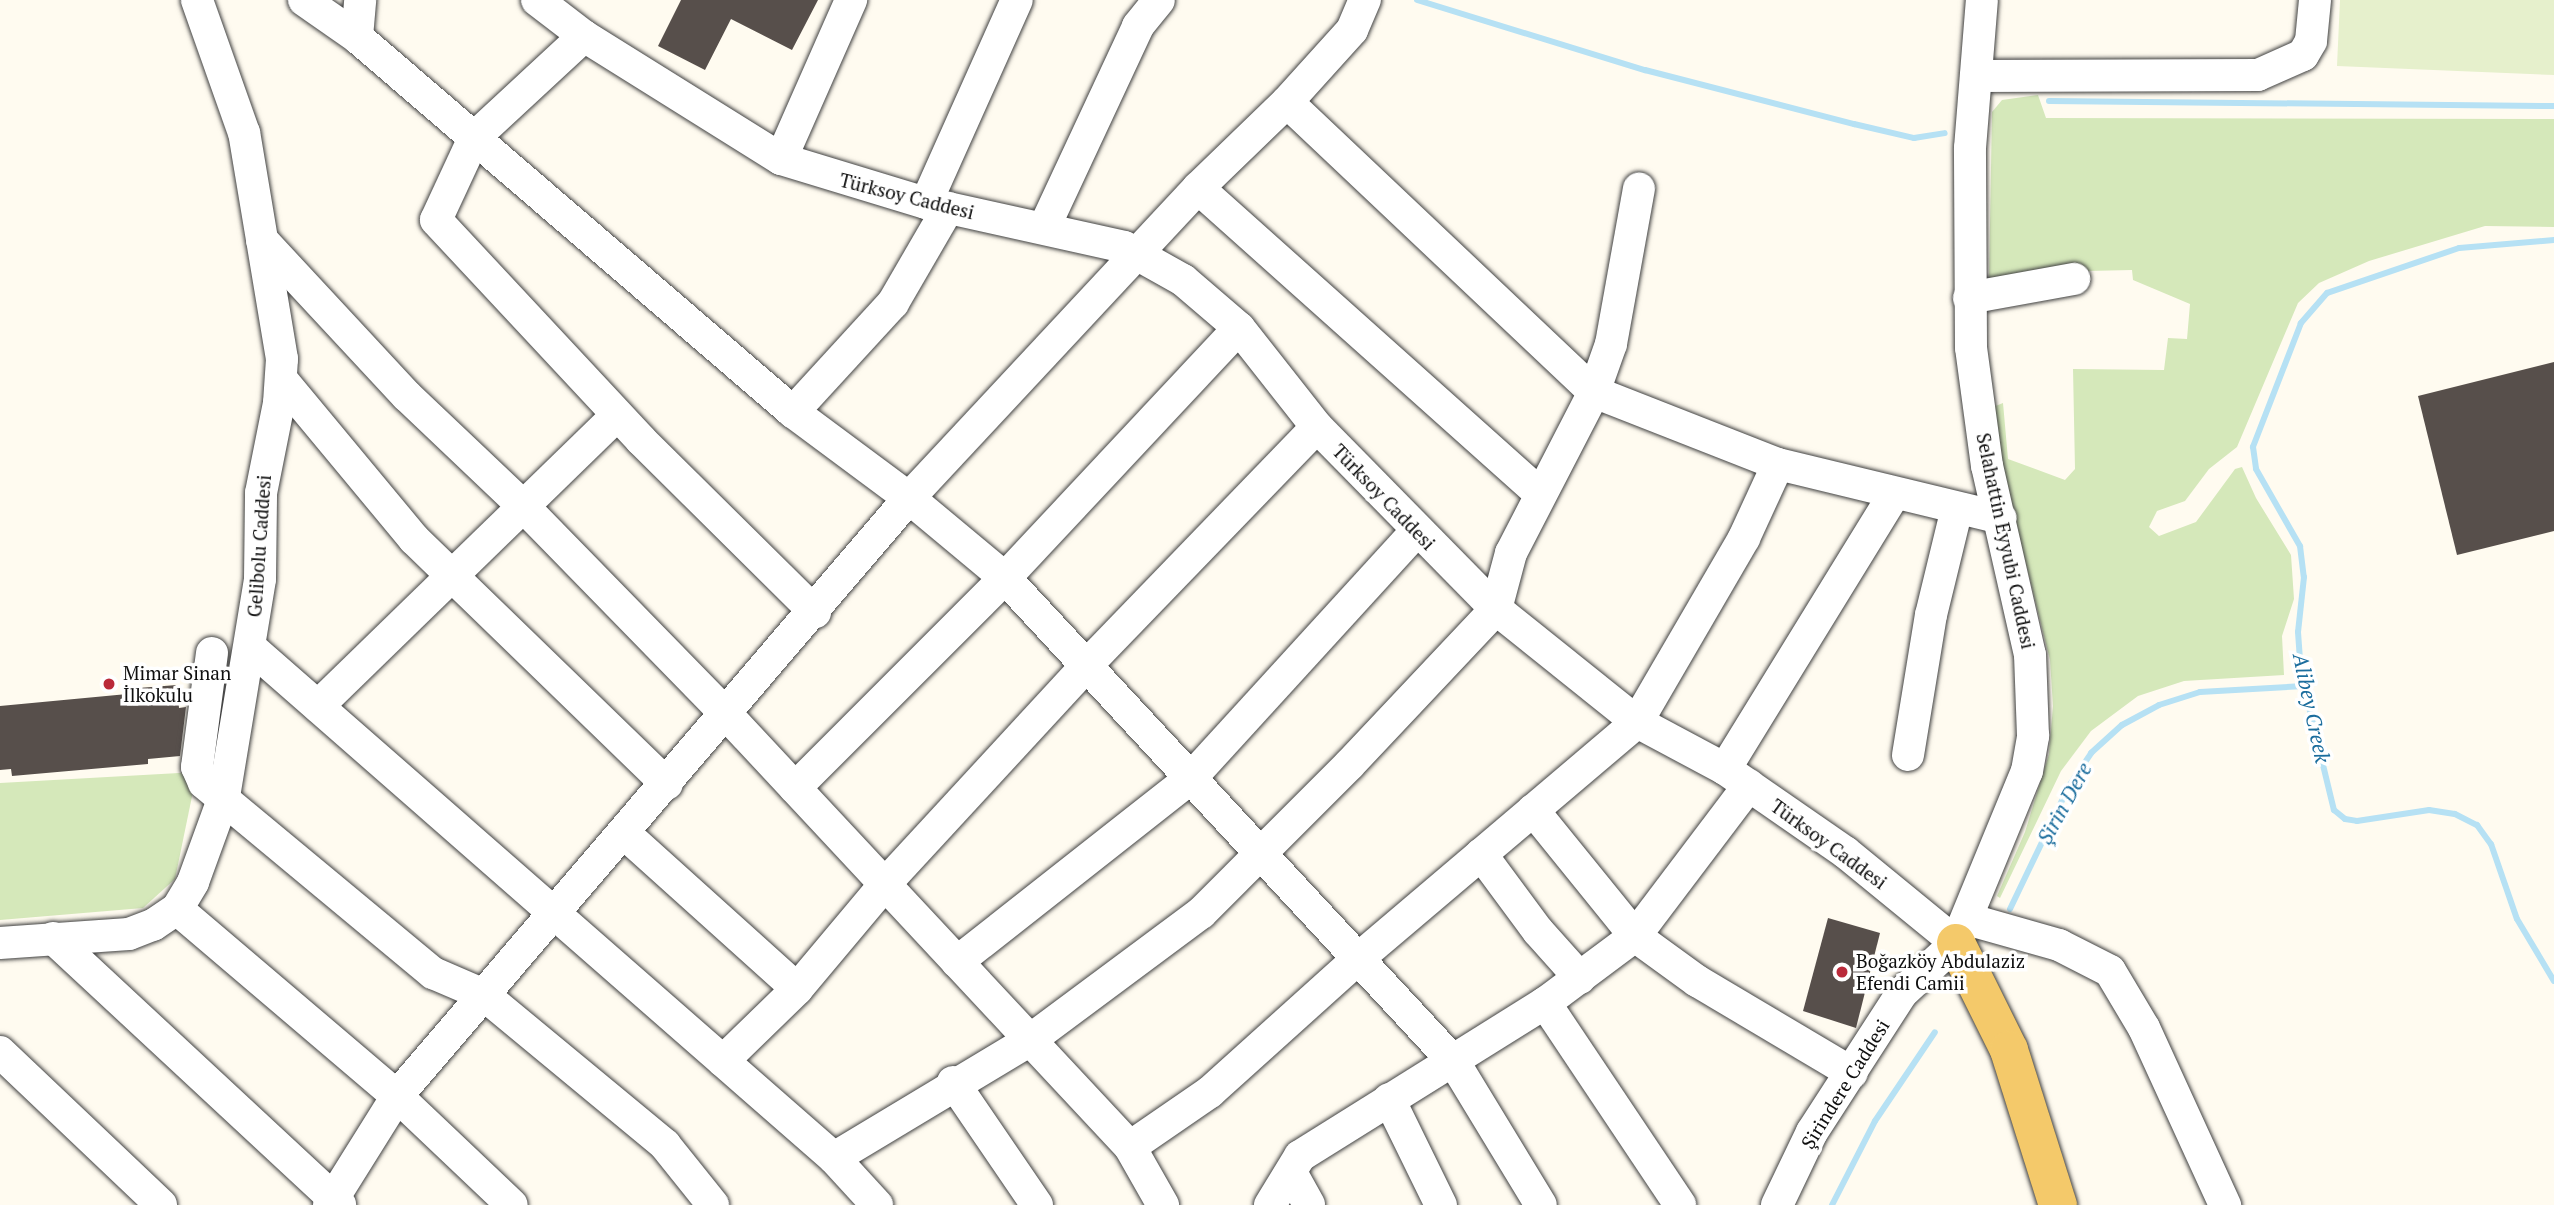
<!DOCTYPE html>
<meta charset="utf-8">
<style>
body{margin:0}
#map{position:relative;width:2554px;height:1205px;overflow:hidden;background:#fffbf0;font-family:"PT Serif",serif}
div>[style]{position:absolute}
.green>*{inset:0;background:#d5e8ba}
.pitch>*{inset:0;background:#e6f0cc}
.stream>*{height:6px;margin:-3px;padding:0 3px;transform-origin:3px;border-radius:3px;background:#b6e1f4}
.building>*{inset:0;background:#574f4b}
.roads{filter:drop-shadow(0 0 2px #414141) drop-shadow(0 0 2px #414141)}
.minor>*{height:32px;margin:-16px;padding:0 16px;transform-origin:16px;border-radius:16px;background:#fff}
.major>*{height:38px;margin:-19px;padding:0 19px;transform-origin:19px;border-radius:19px;background:#f4c96a}
.dots>*{width:19px;height:19px;translate:-50% -50%;box-sizing:border-box;border:4px solid #fff;border-radius:50%}
span{translate:-50% -50%;white-space:nowrap;text-align:center;line-height:1.15;-webkit-text-stroke:7px #fff;paint-order:stroke}
.street-label{font-size:19px;color:#0e0e0e}
.poi-label{font-size:19px;color:#0e0e0e}
.left{translate:0 -50%;text-align:left}
.water-label{font-size:21px;color:#1b6d9d;font-style:italic}
</style>
<div id="map">
<div class="green">
<i style="clip-path:polygon(2038px 95px,2046px 118px,2554px 119px,2554px 227px,2485px 226px,2369px 261px,2319px 283px,2298px 303px,2237px 447px,2209px 469px,2185px 501px,2157px 511px,2149px 527px,2159px 536px,2196px 522px,2235px 469px,2242px 467px,2256px 498px,2291px 555px,2294px 599px,2282px 636px,2284px 675px,2184px 681px,2138px 696px,2091px 731px,2061px 771px,2000px 898px,1997px 896px,2025px 832px,2049px 754px,2053px 706px,2050px 660px,2004px 476px,1993px 407px,2003px 403px,2008px 459px,2065px 480px,2075px 469px,2073px 369px,2164px 370px,2168px 338px,2187px 339px,2190px 304px,2133px 280px,2132px 270px,2042px 272px,1989px 281px,1992px 112px,2002px 100px)"></i>
<i style="clip-path:polygon(197px 772px,175px 879px,143px 908px,0 920px,0 783px)"></i>
</div>
<div class="pitch">
<i style="clip-path:polygon(2340px 0,2554px 0,2554px 75px,2337px 66px)"></i>
</div>
<div class="stream">
<i style="left:1417px;top:0;width:239px;rotate:17.1deg"></i>
<i style="left:1645px;top:70px;width:216px;rotate:14.5deg"></i>
<i style="left:1854px;top:124px;width:62px;rotate:13.1deg"></i>
<i style="left:1914px;top:138px;width:31px;rotate:-9deg"></i>
<i style="left:2049px;top:101px;width:505px;rotate:0.57deg"></i>
<i style="left:2554px;top:240px;width:95px;rotate:175.2deg"></i>
<i style="left:2459px;top:248px;width:139px;rotate:161.2deg"></i>
<i style="left:2327px;top:293px;width:40px;rotate:131deg"></i>
<i style="left:2301px;top:323px;width:133px;rotate:111.2deg"></i>
<i style="left:2253px;top:447px;width:22px;rotate:82deg"></i>
<i style="left:2256px;top:469px;width:89px;rotate:60.3deg"></i>
<i style="left:2300px;top:546px;width:31px;rotate:83deg"></i>
<i style="left:2304px;top:577px;width:55px;rotate:96.2deg"></i>
<i style="left:2298px;top:632px;width:42px;rotate:85.9deg"></i>
<i style="left:2301px;top:674px;width:140px;rotate:76.4deg"></i>
<i style="left:2334px;top:810px;width:14px;rotate:39deg"></i>
<i style="left:2345px;top:819px;width:12px;rotate:9deg"></i>
<i style="left:2357px;top:821px;width:73px;rotate:-8.7deg"></i>
<i style="left:2429px;top:810px;width:26px;rotate:9deg"></i>
<i style="left:2455px;top:814px;width:25px;rotate:27deg"></i>
<i style="left:2477px;top:825px;width:24px;rotate:54deg"></i>
<i style="left:2491px;top:844px;width:79px;rotate:70.9deg"></i>
<i style="left:2517px;top:919px;width:72px;rotate:59.2deg"></i>
<i style="left:2010px;top:909px;width:136px;rotate:-64.4deg"></i>
<i style="left:2069px;top:786px;width:40px;rotate:-56deg"></i>
<i style="left:2091px;top:753px;width:42px;rotate:-42.1deg"></i>
<i style="left:2122px;top:725px;width:42px;rotate:-28.4deg"></i>
<i style="left:2159px;top:705px;width:43px;rotate:-17.6deg"></i>
<i style="left:2200px;top:692px;width:104px;rotate:-3.3deg"></i>
<i style="left:1832px;top:1205px;width:94px;rotate:-62.9deg"></i>
<i style="left:1875px;top:1121px;width:107px;rotate:-56deg"></i>
</div>
<div class="building">
<i style="clip-path:polygon(681px 0,818px 0,792px 50px,731px 19px,705px 70px,658px 46px)"></i>
<i style="clip-path:polygon(2554px 362px,2554px 531px,2457px 555px,2418px 396px)"></i>
<i style="clip-path:polygon(177px 685px,179px 708px,186px 707px,180px 756px,148px 759px,148px 764px,12px 776px,11px 769px,0 770px,0 706px,138px 693px,138px 688px)"></i>
<i style="clip-path:polygon(1828px 918px,1880px 933px,1856px 1028px,1803px 1011px)"></i>
</div>
<div class="roads">
<div class="minor">
<i style="left:304px;top:0;width:65px;rotate:34.9deg"></i>
<i style="left:357px;top:37px;width:575px;rotate:40.7deg"></i>
<i style="left:793px;top:412px;width:144px;rotate:36.6deg"></i>
<i style="left:909px;top:498px;width:125px;rotate:39.8deg"></i>
<i style="left:1005px;top:578px;width:660px;rotate:47.15deg"></i>
<i style="left:1454px;top:1062px;width:167px;rotate:58.7deg"></i>
<i style="left:537px;top:0;width:59px;rotate:37.5deg"></i>
<i style="left:584px;top:36px;width:232px;rotate:32deg"></i>
<i style="left:781px;top:159px;width:152px;rotate:16.9deg"></i>
<i style="left:926px;top:203px;width:203px;rotate:12.5deg"></i>
<i style="left:1124px;top:247px;width:68px;rotate:29.2deg"></i>
<i style="left:1183px;top:280px;width:74px;rotate:40.6deg"></i>
<i style="left:1239px;top:328px;width:126px;rotate:51.8deg"></i>
<i style="left:1317px;top:427px;width:255px;rotate:45.5deg"></i>
<i style="left:1496px;top:609px;width:181px;rotate:38.7deg"></i>
<i style="left:1637px;top:722px;width:100px;rotate:28.1deg"></i>
<i style="left:1725px;top:769px;width:146px;rotate:34.7deg"></i>
<i style="left:1845px;top:852px;width:144px;rotate:39.3deg"></i>
<i style="left:584px;top:36px;width:150px;rotate:137.2deg"></i>
<i style="left:474px;top:138px;width:90px;rotate:114.9deg"></i>
<i style="left:436px;top:220px;width:301px;rotate:47deg"></i>
<i style="left:641px;top:440px;width:245px;rotate:44.7deg"></i>
<i style="left:357px;top:37px;width:37px;rotate:-85deg"></i>
<i style="left:1976px;top:76px;width:282px;rotate:-0.2deg"></i>
<i style="left:2258px;top:75px;width:49px;rotate:-24deg"></i>
<i style="left:2303px;top:55px;width:16px;rotate:-60deg"></i>
<i style="left:2311px;top:41px;width:41px;rotate:-84.4deg"></i>
<i style="left:1287px;top:102px;width:422px;rotate:43.4deg"></i>
<i style="left:1594px;top:392px;width:198px;rotate:21.4deg"></i>
<i style="left:1778px;top:464px;width:229px;rotate:13.6deg"></i>
<i style="left:781px;top:159px;width:174px;rotate:-66.2deg"></i>
<i style="left:1198px;top:188px;width:459px;rotate:41.8deg"></i>
<i style="left:926px;top:203px;width:222px;rotate:-65.9deg"></i>
<i style="left:1044px;top:228px;width:223px;rotate:-65deg"></i>
<i style="left:1138px;top:26px;width:33px;rotate:-51deg"></i>
<i style="left:262px;top:240px;width:213px;rotate:47.1deg"></i>
<i style="left:407px;top:396px;width:160px;rotate:43.5deg"></i>
<i style="left:523px;top:506px;width:292px;rotate:45.7deg"></i>
<i style="left:727px;top:715px;width:591px;rotate:46.99deg"></i>
<i style="left:1130px;top:1147px;width:67px;rotate:60.4deg"></i>
<i style="left:1969px;top:298px;width:107px;rotate:-10.3deg"></i>
<i style="left:282px;top:380px;width:207px;rotate:50.3deg"></i>
<i style="left:414px;top:539px;width:352px;rotate:44.1deg"></i>
<i style="left:793px;top:412px;width:148px;rotate:-47.5deg"></i>
<i style="left:893px;top:303px;width:110px;rotate:-59.9deg"></i>
<i style="left:250px;top:647px;width:776px;rotate:41.19deg"></i>
<i style="left:834px;top:1158px;width:64px;rotate:47.5deg"></i>
<i style="left:212px;top:653px;width:115px;rotate:97.5deg"></i>
<i style="left:197px;top:767px;width:17px;rotate:66deg"></i>
<i style="left:204px;top:783px;width:298px;rotate:39.7deg"></i>
<i style="left:433px;top:973px;width:56px;rotate:23.3deg"></i>
<i style="left:484px;top:995px;width:235px;rotate:39.6deg"></i>
<i style="left:665px;top:1145px;width:77px;rotate:51.3deg"></i>
<i style="left:318px;top:706px;width:417px;rotate:-44.2deg"></i>
<i style="left:1908px;top:755px;width:142px;rotate:-80.7deg"></i>
<i style="left:1931px;top:615px;width:110px;rotate:-76.3deg"></i>
<i style="left:1725px;top:769px;width:324px;rotate:-58.4deg"></i>
<i style="left:795px;top:788px;width:297px;rotate:-45deg"></i>
<i style="left:1005px;top:578px;width:342px;rotate:-46.9deg"></i>
<i style="left:1533px;top:810px;width:162px;rotate:51deg"></i>
<i style="left:1635px;top:936px;width:77px;rotate:36deg"></i>
<i style="left:1697px;top:981px;width:180px;rotate:30.7deg"></i>
<i style="left:624px;top:833px;width:233px;rotate:42deg"></i>
<i style="left:1481px;top:854px;width:96px;rotate:53.5deg"></i>
<i style="left:1538px;top:931px;width:63px;rotate:48.2deg"></i>
<i style="left:177px;top:909px;width:289px;rotate:40.4deg"></i>
<i style="left:397px;top:1096px;width:158px;rotate:43.5deg"></i>
<i style="left:1967px;top:919px;width:96px;rotate:15.8deg"></i>
<i style="left:2059px;top:945px;width:57px;rotate:27deg"></i>
<i style="left:2110px;top:971px;width:66px;rotate:59.2deg"></i>
<i style="left:2144px;top:1028px;width:195px;rotate:65.4deg"></i>
<i style="left:53px;top:938px;width:392px;rotate:42.9deg"></i>
<i style="left:0;top:943px;width:129px;rotate:-4deg"></i>
<i style="left:129px;top:934px;width:26px;rotate:-21deg"></i>
<i style="left:153px;top:925px;width:29px;rotate:-34deg"></i>
<i style="left:177px;top:909px;width:31px;rotate:-59deg"></i>
<i style="left:193px;top:882px;width:90px;rotate:-70deg"></i>
<i style="left:224px;top:797px;width:221px;rotate:-80.6deg"></i>
<i style="left:260px;top:579px;width:86px;rotate:-89.3deg"></i>
<i style="left:261px;top:493px;width:92px;rotate:-78.7deg"></i>
<i style="left:279px;top:403px;width:44px;rotate:-86.1deg"></i>
<i style="left:282px;top:359px;width:229px;rotate:-99.5deg"></i>
<i style="left:244px;top:133px;width:141px;rotate:-109.5deg"></i>
<i style="left:957px;top:962px;width:298px;rotate:-38.2deg"></i>
<i style="left:1191px;top:778px;width:333px;rotate:-47.6deg"></i>
<i style="left:1545px;top:1003px;width:243px;rotate:56.2deg"></i>
<i style="left:0;top:1052px;width:222px;rotate:43.5deg"></i>
<i style="left:723px;top:1061px;width:103px;rotate:-44.2deg"></i>
<i style="left:797px;top:989px;width:137px;rotate:-50deg"></i>
<i style="left:885px;top:884px;width:294px;rotate:-47.3deg"></i>
<i style="left:1084px;top:668px;width:335px;rotate:-46deg"></i>
<i style="left:953px;top:1082px;width:149px;rotate:55.7deg"></i>
<i style="left:1389px;top:1099px;width:118px;rotate:63.9deg"></i>
<i style="left:1130px;top:1147px;width:97px;rotate:-34.5deg"></i>
<i style="left:1210px;top:1092px;width:200px;rotate:-42deg"></i>
<i style="left:1359px;top:958px;width:365px;rotate:-40.3deg"></i>
<i style="left:1637px;top:722px;width:213px;rotate:-59.8deg"></i>
<i style="left:1744px;top:538px;width:81px;rotate:-65.3deg"></i>
<i style="left:834px;top:1158px;width:229px;rotate:-31deg"></i>
<i style="left:1030px;top:1040px;width:213px;rotate:-36.6deg"></i>
<i style="left:1201px;top:913px;width:209px;rotate:-45deg"></i>
<i style="left:1349px;top:765px;width:214px;rotate:-46.7deg"></i>
<i style="left:1496px;top:609px;width:58px;rotate:-75deg"></i>
<i style="left:1511px;top:553px;width:181px;rotate:-62.7deg"></i>
<i style="left:1594px;top:392px;width:51px;rotate:-70.5deg"></i>
<i style="left:1611px;top:344px;width:158px;rotate:-79.8deg"></i>
<i style="left:1292px;top:1174px;width:35px;rotate:61deg"></i>
<i style="left:329px;top:1205px;width:128px;rotate:-58deg"></i>
<i style="left:397px;top:1096px;width:787px;rotate:-49.43deg"></i>
<i style="left:909px;top:498px;width:424px;rotate:-47deg"></i>
<i style="left:1198px;top:188px;width:124px;rotate:-44deg"></i>
<i style="left:1287px;top:102px;width:97px;rotate:-47.9deg"></i>
<i style="left:1352px;top:30px;width:33px;rotate:-67deg"></i>
<i style="left:1270px;top:1205px;width:57px;rotate:-58.5deg"></i>
<i style="left:1300px;top:1156px;width:289px;rotate:-32deg"></i>
<i style="left:1545px;top:1003px;width:112px;rotate:-36.7deg"></i>
<i style="left:1635px;top:936px;width:189px;rotate:-52.9deg"></i>
<i style="left:1777px;top:1205px;width:81px;rotate:-64.4deg"></i>
<i style="left:1812px;top:1132px;width:166px;rotate:-57.1deg"></i>
<i style="left:1902px;top:993px;width:74px;rotate:-42.8deg"></i>
<i style="left:1956px;top:943px;width:186px;rotate:-67.6deg"></i>
<i style="left:2027px;top:771px;width:36px;rotate:-80deg"></i>
<i style="left:2033px;top:736px;width:81px;rotate:-92.1deg"></i>
<i style="left:2030px;top:655px;width:194px;rotate:-102.8deg"></i>
<i style="left:1987px;top:466px;width:119px;rotate:-97.7deg"></i>
<i style="left:1971px;top:348px;width:200px;rotate:-90.3deg"></i>
<i style="left:1970px;top:148px;width:148px;rotate:-85.4deg"></i>
</div>
<div class="major">
<i style="left:1956px;top:943px;width:119px;rotate:63.6deg"></i>
<i style="left:2009px;top:1050px;width:163px;rotate:72.5deg"></i>
</div>
</div>
<div class="dots">
<i style="left:109px;top:684px;background:#ba2a3a"></i>
<i style="left:1842px;top:972px;background:#ba2a3a"></i>
</div>
<div class="street-label">
<span style="left:907px;top:196px;rotate:14deg">Türksoy Caddesi</span>
<span style="left:1384px;top:497px;rotate:46deg">Türksoy Caddesi</span>
<span style="left:2006px;top:541px;rotate:78deg">Selahattin Eyyubi Caddesi</span>
<span style="left:259px;top:546px;rotate:-86deg">Gelibolu Caddesi</span>
<span style="left:1829px;top:844px;rotate:36deg">Türksoy Caddesi</span>
<span style="left:1845px;top:1084px;rotate:-58deg">Şirindere Caddesi</span>
</div>
<div class="poi-label">
<span class="left" style="left:123px;top:684px">Mimar Sinan<br>İlkokulu</span>
<span class="left" style="left:1856px;top:972px">Boğazköy Abdulaziz<br>Efendi Camii</span>
</div>
<div class="water-label">
<span style="left:2312px;top:708px;rotate:78deg">Alibey Creek</span>
<span style="left:2064px;top:803px;rotate:-61deg">Şirin Dere</span>
</div>
</div>
